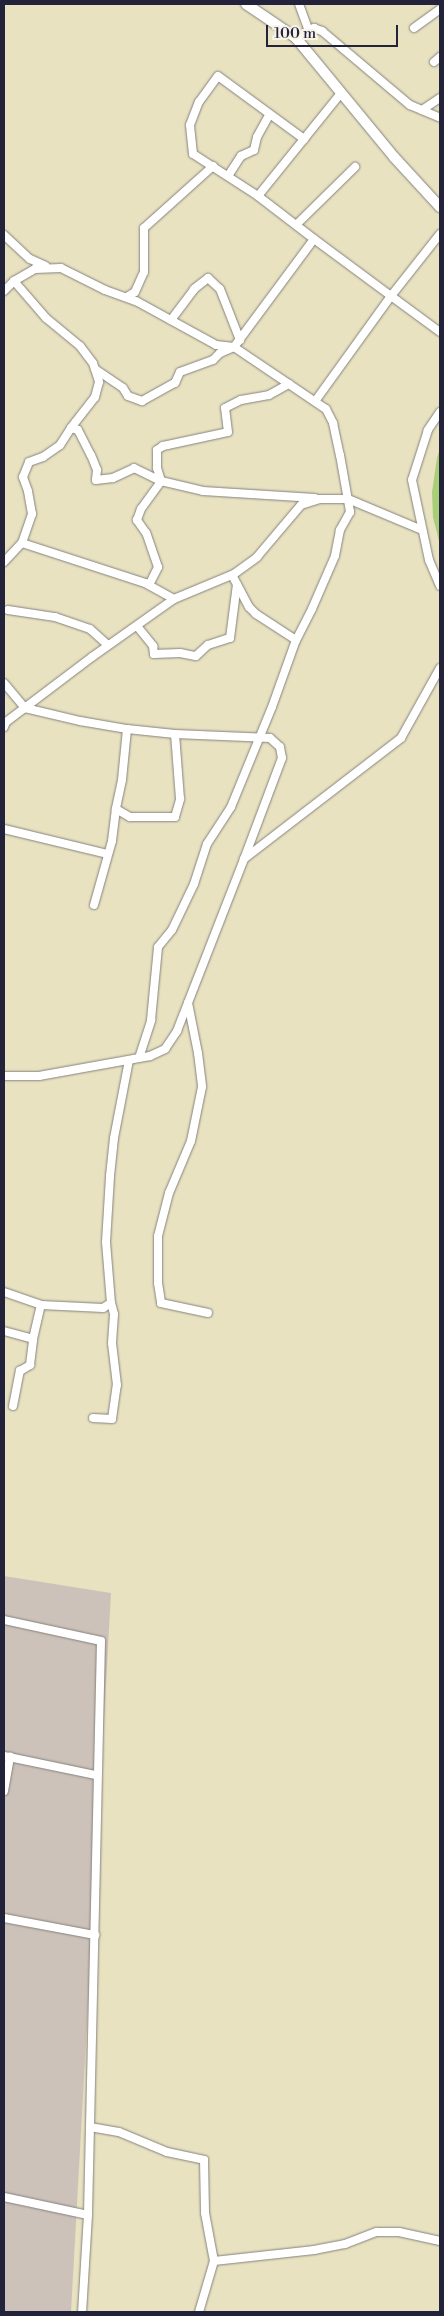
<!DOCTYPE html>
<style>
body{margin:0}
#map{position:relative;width:444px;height:2316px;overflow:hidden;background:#e8e2c1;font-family:"Libre Bodoni",serif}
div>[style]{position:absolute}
.industrial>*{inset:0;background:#cdc2b9}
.green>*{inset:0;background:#a8ce78}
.roads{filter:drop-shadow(0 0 1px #85827e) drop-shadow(0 0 1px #85827e)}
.minor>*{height:8px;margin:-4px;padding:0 4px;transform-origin:4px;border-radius:4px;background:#fff}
.tertiary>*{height:10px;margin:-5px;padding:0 5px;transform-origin:5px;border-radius:5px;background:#fff}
span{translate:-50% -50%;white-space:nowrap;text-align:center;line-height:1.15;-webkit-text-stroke:5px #f7f3e8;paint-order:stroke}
.frame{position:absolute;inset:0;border:5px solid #22223b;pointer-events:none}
.scale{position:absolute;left:266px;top:25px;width:132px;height:22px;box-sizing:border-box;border:2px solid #22223b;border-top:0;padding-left:6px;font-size:15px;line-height:18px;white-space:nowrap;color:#22223b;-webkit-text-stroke:4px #f7f3e8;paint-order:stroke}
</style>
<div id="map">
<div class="industrial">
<i style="clip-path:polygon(4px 1576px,111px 1593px,71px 2312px,4px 2312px)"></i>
</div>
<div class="green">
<i style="clip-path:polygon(440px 449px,440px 545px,433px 517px,432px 492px,437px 458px)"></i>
</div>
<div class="roads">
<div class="minor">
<i style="left:299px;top:4px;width:29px;rotate:70deg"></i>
<i style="left:414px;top:28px;width:32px;rotate:-36deg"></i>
<i style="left:296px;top:38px;width:21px;rotate:-29deg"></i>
<i style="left:314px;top:28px;width:9px;rotate:21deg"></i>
<i style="left:322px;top:31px;width:115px;rotate:40.1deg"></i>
<i style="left:410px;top:105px;width:33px;rotate:23deg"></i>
<i style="left:434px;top:62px;width:8px;rotate:-40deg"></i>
<i style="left:422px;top:110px;width:22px;rotate:-34deg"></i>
<i style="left:228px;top:176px;width:24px;rotate:-57deg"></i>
<i style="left:241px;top:156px;width:14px;rotate:-25deg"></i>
<i style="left:254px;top:150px;width:13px;rotate:-77deg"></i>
<i style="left:257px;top:137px;width:26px;rotate:-61deg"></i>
<i style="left:258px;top:196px;width:77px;rotate:-147.1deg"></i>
<i style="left:193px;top:154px;width:29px;rotate:-96deg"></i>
<i style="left:190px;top:125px;width:25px;rotate:-69deg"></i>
<i style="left:199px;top:102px;width:32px;rotate:-54deg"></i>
<i style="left:218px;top:76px;width:107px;rotate:36.2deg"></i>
<i style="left:296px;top:225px;width:83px;rotate:-44.5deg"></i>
<i style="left:4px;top:235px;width:35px;rotate:43deg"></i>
<i style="left:30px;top:259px;width:17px;rotate:24deg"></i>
<i style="left:314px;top:239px;width:71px;rotate:-142.5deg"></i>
<i style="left:258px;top:196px;width:132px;rotate:-51.1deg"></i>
<i style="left:14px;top:281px;width:49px;rotate:49.1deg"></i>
<i style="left:46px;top:318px;width:44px;rotate:39.5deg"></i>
<i style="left:80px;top:346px;width:21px;rotate:53deg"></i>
<i style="left:93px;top:363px;width:20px;rotate:72deg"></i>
<i style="left:99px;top:382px;width:16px;rotate:105deg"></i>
<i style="left:95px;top:397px;width:39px;rotate:128deg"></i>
<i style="left:4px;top:291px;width:14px;rotate:-45deg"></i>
<i style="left:14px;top:281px;width:24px;rotate:-30deg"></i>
<i style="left:35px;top:269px;width:26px;rotate:-2deg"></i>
<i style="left:61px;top:268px;width:49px;rotate:26.6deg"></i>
<i style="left:105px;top:290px;width:33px;rotate:20deg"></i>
<i style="left:136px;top:301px;width:91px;rotate:28.8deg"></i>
<i style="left:216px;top:345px;width:18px;rotate:6deg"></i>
<i style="left:234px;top:347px;width:111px;rotate:34deg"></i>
<i style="left:326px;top:409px;width:16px;rotate:63deg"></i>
<i style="left:333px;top:423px;width:33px;rotate:78deg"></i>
<i style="left:340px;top:455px;width:58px;rotate:80deg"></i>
<i style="left:350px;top:512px;width:21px;rotate:119deg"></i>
<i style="left:340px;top:530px;width:26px;rotate:101deg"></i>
<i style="left:335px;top:556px;width:58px;rotate:113.5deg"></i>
<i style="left:312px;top:609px;width:35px;rotate:117deg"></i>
<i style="left:296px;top:640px;width:48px;rotate:-147deg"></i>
<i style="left:256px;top:614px;width:10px;rotate:-135deg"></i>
<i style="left:249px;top:607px;width:36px;rotate:-118deg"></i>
<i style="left:127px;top:297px;width:9px;rotate:-32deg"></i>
<i style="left:135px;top:292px;width:22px;rotate:-66deg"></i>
<i style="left:144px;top:272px;width:44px;rotate:-90deg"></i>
<i style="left:144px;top:228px;width:93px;rotate:-41.9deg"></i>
<i style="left:171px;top:320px;width:39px;rotate:-53deg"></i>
<i style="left:194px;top:289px;width:18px;rotate:-38deg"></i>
<i style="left:208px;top:278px;width:16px;rotate:43deg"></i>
<i style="left:220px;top:289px;width:55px;rotate:68.6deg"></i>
<i style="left:95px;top:369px;width:34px;rotate:34deg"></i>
<i style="left:123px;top:388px;width:9px;rotate:58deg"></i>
<i style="left:128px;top:396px;width:15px;rotate:20deg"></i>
<i style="left:142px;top:401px;width:38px;rotate:-29deg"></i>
<i style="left:175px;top:383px;width:12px;rotate:-66deg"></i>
<i style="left:180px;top:372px;width:35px;rotate:-20deg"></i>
<i style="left:213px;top:360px;width:10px;rotate:-45deg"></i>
<i style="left:220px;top:353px;width:15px;rotate:-23deg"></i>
<i style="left:234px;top:347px;width:134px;rotate:-53.5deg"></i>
<i style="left:314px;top:239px;width:96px;rotate:36.5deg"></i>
<i style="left:391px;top:296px;width:79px;rotate:-51.7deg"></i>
<i style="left:316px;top:400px;width:128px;rotate:-54.2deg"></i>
<i style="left:391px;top:296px;width:61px;rotate:36.3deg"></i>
<i style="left:440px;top:412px;width:22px;rotate:124deg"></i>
<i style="left:428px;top:430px;width:52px;rotate:107.7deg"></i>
<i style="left:412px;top:480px;width:82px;rotate:78deg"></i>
<i style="left:429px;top:560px;width:28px;rotate:67deg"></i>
<i style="left:161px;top:481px;width:14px;rotate:-107deg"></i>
<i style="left:157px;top:468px;width:18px;rotate:-90deg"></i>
<i style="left:157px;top:450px;width:7px;rotate:-34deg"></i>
<i style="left:163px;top:446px;width:66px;rotate:-12.2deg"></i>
<i style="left:228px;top:432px;width:24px;rotate:-97deg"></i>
<i style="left:225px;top:408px;width:18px;rotate:-27deg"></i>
<i style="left:241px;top:400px;width:28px;rotate:-10deg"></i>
<i style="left:269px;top:395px;width:23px;rotate:-29deg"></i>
<i style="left:22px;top:543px;width:31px;rotate:-71deg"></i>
<i style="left:32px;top:514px;width:23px;rotate:-100deg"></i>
<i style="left:28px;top:491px;width:15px;rotate:-110deg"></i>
<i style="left:23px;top:477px;width:16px;rotate:-68deg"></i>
<i style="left:29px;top:462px;width:15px;rotate:-20deg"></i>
<i style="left:43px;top:457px;width:21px;rotate:-35deg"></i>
<i style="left:60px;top:445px;width:20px;rotate:-57deg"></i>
<i style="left:71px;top:428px;width:7px;rotate:16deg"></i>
<i style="left:78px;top:430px;width:28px;rotate:63deg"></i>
<i style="left:91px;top:455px;width:16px;rotate:68deg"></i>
<i style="left:97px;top:470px;width:10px;rotate:96deg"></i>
<i style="left:96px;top:480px;width:17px;rotate:-7deg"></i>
<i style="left:113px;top:478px;width:23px;rotate:-25deg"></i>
<i style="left:134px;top:468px;width:30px;rotate:26deg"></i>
<i style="left:4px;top:562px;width:26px;rotate:-47deg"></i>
<i style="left:22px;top:543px;width:129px;rotate:18deg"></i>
<i style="left:145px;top:583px;width:33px;rotate:29deg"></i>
<i style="left:149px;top:585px;width:20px;rotate:-63deg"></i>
<i style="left:158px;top:567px;width:36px;rotate:-109deg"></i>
<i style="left:146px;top:533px;width:16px;rotate:-125deg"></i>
<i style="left:137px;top:520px;width:12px;rotate:-70deg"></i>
<i style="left:141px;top:509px;width:34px;rotate:-54deg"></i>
<i style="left:161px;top:481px;width:43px;rotate:13.4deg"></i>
<i style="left:203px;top:491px;width:112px;rotate:3.6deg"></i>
<i style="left:8px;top:610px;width:48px;rotate:8.5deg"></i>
<i style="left:55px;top:617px;width:37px;rotate:19deg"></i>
<i style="left:90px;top:629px;width:24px;rotate:42deg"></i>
<i style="left:137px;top:626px;width:26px;rotate:51deg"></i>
<i style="left:153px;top:646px;width:8px;rotate:83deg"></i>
<i style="left:154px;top:654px;width:26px;rotate:-2deg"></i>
<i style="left:180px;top:653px;width:16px;rotate:11deg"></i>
<i style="left:196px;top:656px;width:16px;rotate:-43deg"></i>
<i style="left:208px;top:645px;width:23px;rotate:-18deg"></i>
<i style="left:230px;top:638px;width:54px;rotate:-82.6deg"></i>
<i style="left:4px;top:683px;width:33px;rotate:50deg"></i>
<i style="left:25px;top:708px;width:57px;rotate:13.3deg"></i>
<i style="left:80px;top:721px;width:48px;rotate:9.7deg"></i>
<i style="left:127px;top:729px;width:48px;rotate:5.9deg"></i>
<i style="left:175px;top:734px;width:95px;rotate:2.4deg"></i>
<i style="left:270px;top:738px;width:13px;rotate:42deg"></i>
<i style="left:280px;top:747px;width:11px;rotate:80deg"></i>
<i style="left:282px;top:758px;width:108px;rotate:110.6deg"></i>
<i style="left:4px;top:727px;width:5px;rotate:-68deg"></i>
<i style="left:6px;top:722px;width:108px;rotate:-37.1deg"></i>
<i style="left:92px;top:657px;width:100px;rotate:-35.3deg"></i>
<i style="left:174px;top:599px;width:65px;rotate:-22.6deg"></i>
<i style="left:234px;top:574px;width:29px;rotate:-36deg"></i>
<i style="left:257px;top:557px;width:68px;rotate:-49.8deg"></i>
<i style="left:301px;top:505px;width:19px;rotate:-18deg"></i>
<i style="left:319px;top:499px;width:29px"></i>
<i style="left:348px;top:499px;width:80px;rotate:22.7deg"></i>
<i style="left:127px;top:729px;width:51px;rotate:95.6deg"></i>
<i style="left:122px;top:780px;width:30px;rotate:102deg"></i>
<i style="left:116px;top:809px;width:16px;rotate:30deg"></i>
<i style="left:130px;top:817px;width:45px"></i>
<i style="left:175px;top:817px;width:19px;rotate:-74deg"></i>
<i style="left:180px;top:799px;width:65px;rotate:-94.4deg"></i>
<i style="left:4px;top:829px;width:106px;rotate:13.6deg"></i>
<i style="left:94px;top:905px;width:66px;rotate:-74.3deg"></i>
<i style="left:112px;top:841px;width:32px;rotate:-83deg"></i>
<i style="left:188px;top:1003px;width:51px;rotate:78.7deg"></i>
<i style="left:198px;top:1053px;width:34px;rotate:83deg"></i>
<i style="left:202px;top:1087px;width:55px;rotate:101.5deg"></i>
<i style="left:191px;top:1141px;width:56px;rotate:112.9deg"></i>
<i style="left:169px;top:1193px;width:44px;rotate:104.3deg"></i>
<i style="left:158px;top:1236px;width:47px;rotate:90deg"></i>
<i style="left:158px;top:1283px;width:20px;rotate:81deg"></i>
<i style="left:161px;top:1303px;width:48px;rotate:12deg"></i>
<i style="left:139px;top:1058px;width:40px;rotate:-72deg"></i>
<i style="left:151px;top:1020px;width:73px;rotate:-84.5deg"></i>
<i style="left:158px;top:947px;width:22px;rotate:-51deg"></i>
<i style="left:172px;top:930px;width:51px;rotate:-64.4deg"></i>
<i style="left:194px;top:884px;width:42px;rotate:-72deg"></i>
<i style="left:207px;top:844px;width:44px;rotate:-57deg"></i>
<i style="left:231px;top:807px;width:108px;rotate:-67.7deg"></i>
<i style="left:272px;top:707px;width:71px;rotate:-70.3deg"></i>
<i style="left:4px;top:1076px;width:35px"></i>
<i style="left:39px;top:1076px;width:113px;rotate:-10.2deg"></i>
<i style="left:150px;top:1056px;width:17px;rotate:-25deg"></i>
<i style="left:165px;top:1049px;width:22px;rotate:-56deg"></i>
<i style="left:177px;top:1031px;width:185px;rotate:-68.7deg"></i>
<i style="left:244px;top:859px;width:198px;rotate:-37.6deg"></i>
<i style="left:401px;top:738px;width:80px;rotate:-60.9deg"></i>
<i style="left:4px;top:1292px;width:39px;rotate:19deg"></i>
<i style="left:41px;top:1305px;width:62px;rotate:2.8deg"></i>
<i style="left:103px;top:1308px;width:9px;rotate:-32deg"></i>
<i style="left:111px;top:1303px;width:61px;rotate:-94.7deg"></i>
<i style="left:106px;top:1242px;width:66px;rotate:-86.5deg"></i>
<i style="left:110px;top:1176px;width:38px;rotate:-84deg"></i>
<i style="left:114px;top:1138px;width:79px;rotate:-79.1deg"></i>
<i style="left:4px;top:1331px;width:30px;rotate:15deg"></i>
<i style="left:13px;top:1406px;width:36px;rotate:-79deg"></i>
<i style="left:20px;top:1371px;width:12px;rotate:-31deg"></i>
<i style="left:30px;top:1365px;width:26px;rotate:-83deg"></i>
<i style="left:33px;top:1339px;width:35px;rotate:-77deg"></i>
<i style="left:93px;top:1418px;width:19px;rotate:3deg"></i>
<i style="left:112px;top:1419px;width:34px;rotate:-82deg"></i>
<i style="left:117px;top:1385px;width:42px;rotate:-96.8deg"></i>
<i style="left:112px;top:1343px;width:29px;rotate:-86deg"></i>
<i style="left:114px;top:1314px;width:11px;rotate:-105deg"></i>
<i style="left:4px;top:1620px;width:99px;rotate:12.2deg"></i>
<i style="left:101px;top:1641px;width:574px;rotate:91.3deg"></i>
<i style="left:88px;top:2215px;width:97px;rotate:93.5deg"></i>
<i style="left:4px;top:1756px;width:94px;rotate:11.7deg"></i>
<i style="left:4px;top:1791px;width:35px;rotate:-80deg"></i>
<i style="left:4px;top:1918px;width:93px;rotate:10.6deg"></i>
<i style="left:90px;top:2127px;width:29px;rotate:10deg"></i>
<i style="left:119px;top:2132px;width:52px;rotate:22.6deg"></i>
<i style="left:167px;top:2152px;width:38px;rotate:12deg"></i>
<i style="left:204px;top:2160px;width:53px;rotate:88.9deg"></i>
<i style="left:205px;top:2213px;width:49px;rotate:79.4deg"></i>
<i style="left:4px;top:2197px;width:86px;rotate:12.1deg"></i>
<i style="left:199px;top:2312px;width:53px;rotate:-73.6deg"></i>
<i style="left:214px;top:2261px;width:101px;rotate:-6.3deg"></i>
<i style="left:314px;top:2250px;width:32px;rotate:-11deg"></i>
<i style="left:345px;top:2244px;width:34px;rotate:-21deg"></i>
<i style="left:377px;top:2232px;width:22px"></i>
<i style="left:399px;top:2232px;width:42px;rotate:12.4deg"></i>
</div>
<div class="tertiary">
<i style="left:246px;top:4px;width:60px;rotate:34.2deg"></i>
<i style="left:296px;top:38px;width:154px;rotate:50.5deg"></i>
<i style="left:394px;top:157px;width:68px;rotate:47.4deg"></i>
</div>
</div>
<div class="frame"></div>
<div class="scale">100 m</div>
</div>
